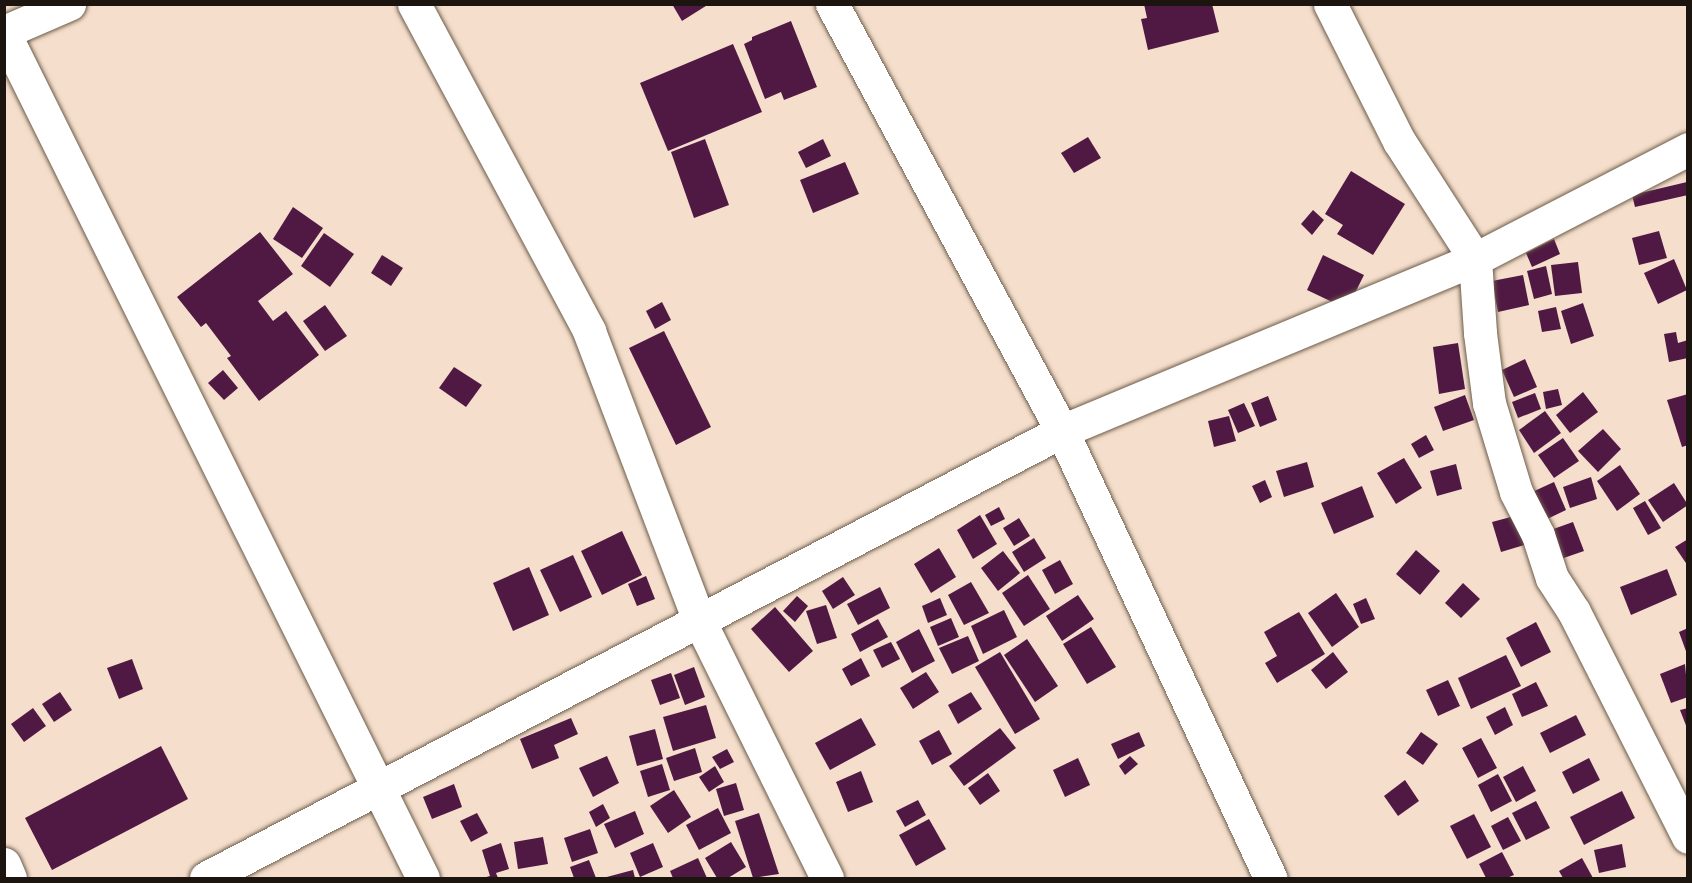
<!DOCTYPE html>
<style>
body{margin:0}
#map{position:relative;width:1692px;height:883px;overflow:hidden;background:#f5dfcc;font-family:Karla,sans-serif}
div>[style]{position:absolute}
.building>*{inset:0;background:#501944}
.roads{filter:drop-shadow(0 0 2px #6d5b4a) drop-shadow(0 0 2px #6d5b4a)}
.minor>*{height:33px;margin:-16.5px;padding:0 16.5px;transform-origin:16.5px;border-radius:16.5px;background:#fff}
span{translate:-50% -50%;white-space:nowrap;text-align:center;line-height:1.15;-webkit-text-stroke:6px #feeddd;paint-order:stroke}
.frame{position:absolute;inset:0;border:6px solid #1c140e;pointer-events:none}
</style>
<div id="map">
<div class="building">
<i style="clip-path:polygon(672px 4px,709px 4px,682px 21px)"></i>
<i style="clip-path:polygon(1144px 4px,1212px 4px,1219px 32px,1148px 50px,1141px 19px,1147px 18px)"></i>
<i style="clip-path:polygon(791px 21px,817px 87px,784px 100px,781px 92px,765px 99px,744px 44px,752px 40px,752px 37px)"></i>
<i style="clip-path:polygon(733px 44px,762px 112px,668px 151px,640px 83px)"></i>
<i style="clip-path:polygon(1088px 137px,1101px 158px,1074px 173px,1061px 153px)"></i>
<i style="clip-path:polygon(705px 139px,729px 205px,694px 218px,671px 152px)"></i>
<i style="clip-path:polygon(823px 139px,831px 156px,806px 168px,798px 152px)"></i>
<i style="clip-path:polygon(845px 162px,859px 194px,813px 213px,800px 180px)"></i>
<i style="clip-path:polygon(1351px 171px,1405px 204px,1373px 255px,1337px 234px,1343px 225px,1325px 214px)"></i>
<i style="clip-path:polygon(1687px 182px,1688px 195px,1635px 207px,1632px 195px)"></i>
<i style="clip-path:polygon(293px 207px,323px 228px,302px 258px,273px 239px)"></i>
<i style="clip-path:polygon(1313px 210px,1324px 220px,1312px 235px,1301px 224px)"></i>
<i style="clip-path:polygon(1659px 231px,1667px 258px,1639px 265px,1632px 238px)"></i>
<i style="clip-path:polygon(260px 232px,293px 274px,258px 301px,273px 321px,286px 311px,319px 355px,259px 401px,227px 358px,231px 356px,206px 323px,201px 327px,177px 297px)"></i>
<i style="clip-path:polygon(324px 233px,354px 254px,330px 287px,301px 266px)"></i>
<i style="clip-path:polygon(1554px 239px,1560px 254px,1532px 267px,1526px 253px)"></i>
<i style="clip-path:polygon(382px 255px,403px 268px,391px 286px,371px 273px)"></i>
<i style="clip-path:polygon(1323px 255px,1364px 275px,1347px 309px,1307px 290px)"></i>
<i style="clip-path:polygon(1674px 259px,1687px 290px,1658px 304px,1644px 273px)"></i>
<i style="clip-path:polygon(1578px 262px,1582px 293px,1555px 296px,1551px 265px)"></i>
<i style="clip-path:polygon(1546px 266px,1552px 294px,1534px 299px,1527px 271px)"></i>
<i style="clip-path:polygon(1523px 275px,1529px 305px,1498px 312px,1492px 281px)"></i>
<i style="clip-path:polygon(662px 302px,671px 320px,655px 329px,646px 311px)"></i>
<i style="clip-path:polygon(1583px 303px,1594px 336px,1571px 344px,1561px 311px)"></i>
<i style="clip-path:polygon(325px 305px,347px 336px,325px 351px,303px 321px)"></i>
<i style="clip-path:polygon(1556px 307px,1561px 329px,1542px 332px,1538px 311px)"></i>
<i style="clip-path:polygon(664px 331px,711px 427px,676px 445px,629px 348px)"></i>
<i style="clip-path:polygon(1676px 332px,1678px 343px,1688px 340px,1688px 358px,1669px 362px,1664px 334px)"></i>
<i style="clip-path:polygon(1458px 343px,1465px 389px,1439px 394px,1433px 347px)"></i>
<i style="clip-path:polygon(1525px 359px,1537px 387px,1514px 397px,1502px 370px)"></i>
<i style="clip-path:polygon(454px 367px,482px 385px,466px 407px,439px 388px)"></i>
<i style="clip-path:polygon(223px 370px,238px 388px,224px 400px,208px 383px)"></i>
<i style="clip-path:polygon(1558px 389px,1562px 405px,1546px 409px,1543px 392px)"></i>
<i style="clip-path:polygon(1583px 392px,1598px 412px,1570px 433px,1556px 415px)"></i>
<i style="clip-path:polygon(1535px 393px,1541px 409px,1518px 418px,1512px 402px)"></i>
<i style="clip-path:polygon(1688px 394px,1688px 445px,1682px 447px,1667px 400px)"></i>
<i style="clip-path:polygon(1465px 395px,1474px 420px,1443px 431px,1434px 407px)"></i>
<i style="clip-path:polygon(1268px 396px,1277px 420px,1260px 427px,1251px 403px)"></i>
<i style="clip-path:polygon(1244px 403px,1255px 426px,1238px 433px,1228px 410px)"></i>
<i style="clip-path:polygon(1545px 411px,1561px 433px,1534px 453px,1519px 430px)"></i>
<i style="clip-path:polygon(1229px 416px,1236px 441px,1214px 447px,1208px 421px)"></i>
<i style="clip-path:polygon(1603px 429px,1621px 449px,1598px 472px,1578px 451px)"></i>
<i style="clip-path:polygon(1426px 435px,1434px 450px,1419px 458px,1411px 444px)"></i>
<i style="clip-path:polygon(1563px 438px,1579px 461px,1554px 478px,1538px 455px)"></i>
<i style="clip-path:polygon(1404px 458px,1422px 488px,1396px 504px,1377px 473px)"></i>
<i style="clip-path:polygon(1307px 462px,1314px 487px,1284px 497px,1276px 471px)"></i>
<i style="clip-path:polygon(1456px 464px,1462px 489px,1437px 496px,1430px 471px)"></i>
<i style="clip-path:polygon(1620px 465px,1640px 494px,1617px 511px,1597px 481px)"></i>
<i style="clip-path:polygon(1591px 477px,1597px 499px,1570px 508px,1563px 487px)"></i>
<i style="clip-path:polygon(1265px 480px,1272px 497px,1260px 503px,1252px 486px)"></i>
<i style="clip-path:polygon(1554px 482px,1566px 510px,1543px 521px,1530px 493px)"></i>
<i style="clip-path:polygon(1674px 483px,1688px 505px,1663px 522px,1648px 500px)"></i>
<i style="clip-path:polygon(1362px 486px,1374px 517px,1334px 534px,1321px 503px)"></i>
<i style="clip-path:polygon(1645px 501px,1661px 528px,1648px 535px,1633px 508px)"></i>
<i style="clip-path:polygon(999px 507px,1005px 519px,991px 526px,985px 515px)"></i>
<i style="clip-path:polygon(1522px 514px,1531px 543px,1501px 552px,1492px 522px)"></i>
<i style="clip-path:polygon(980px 515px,997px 544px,973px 559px,957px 530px)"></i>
<i style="clip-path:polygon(1019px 518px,1030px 536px,1014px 546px,1003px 528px)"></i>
<i style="clip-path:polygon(1573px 522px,1584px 551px,1555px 561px,1545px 532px)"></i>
<i style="clip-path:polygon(622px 531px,642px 575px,602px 595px,581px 551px)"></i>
<i style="clip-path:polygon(1034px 538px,1046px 558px,1024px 572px,1012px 552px)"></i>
<i style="clip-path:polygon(1688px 539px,1688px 566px,1675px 547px)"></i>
<i style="clip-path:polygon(939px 548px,956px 577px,931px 593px,914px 564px)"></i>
<i style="clip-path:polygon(1416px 550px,1440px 571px,1420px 595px,1396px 574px)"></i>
<i style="clip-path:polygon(1003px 551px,1020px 573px,998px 591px,981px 568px)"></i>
<i style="clip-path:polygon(573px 555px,592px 597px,560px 612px,540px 570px)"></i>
<i style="clip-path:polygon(1060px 560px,1073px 584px,1055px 594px,1042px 570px)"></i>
<i style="clip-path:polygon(529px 567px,549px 615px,513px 631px,493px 583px)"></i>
<i style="clip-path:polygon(1667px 569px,1677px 595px,1631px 615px,1620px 587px)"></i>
<i style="clip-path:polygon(1028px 575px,1050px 609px,1024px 626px,1002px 593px)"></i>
<i style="clip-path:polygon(646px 576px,655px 599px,637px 606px,628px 584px)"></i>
<i style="clip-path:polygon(843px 577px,855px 595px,833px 609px,822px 591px)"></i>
<i style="clip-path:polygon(971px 582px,989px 613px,964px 625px,948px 595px)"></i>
<i style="clip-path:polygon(1463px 583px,1480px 599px,1461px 618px,1445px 603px)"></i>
<i style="clip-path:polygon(880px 587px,890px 608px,858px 625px,847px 604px)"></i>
<i style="clip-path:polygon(1336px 593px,1359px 627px,1332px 647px,1308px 613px)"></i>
<i style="clip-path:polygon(1078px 595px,1094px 619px,1062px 641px,1046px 616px)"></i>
<i style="clip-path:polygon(797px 596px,808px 606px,795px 622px,783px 611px)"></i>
<i style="clip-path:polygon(940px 598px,947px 615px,928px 623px,922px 606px)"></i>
<i style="clip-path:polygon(1366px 598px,1375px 619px,1361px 624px,1353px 604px)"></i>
<i style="clip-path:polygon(826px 605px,837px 638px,817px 644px,806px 611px)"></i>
<i style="clip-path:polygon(775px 607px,813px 651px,789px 672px,751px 629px)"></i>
<i style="clip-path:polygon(1004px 610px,1017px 637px,983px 654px,971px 626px)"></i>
<i style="clip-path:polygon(1299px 612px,1325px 654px,1277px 683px,1265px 663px,1277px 656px,1264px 632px)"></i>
<i style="clip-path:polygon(951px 618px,959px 637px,938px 646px,930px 627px)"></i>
<i style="clip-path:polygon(878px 619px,888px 637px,860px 652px,851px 634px)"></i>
<i style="clip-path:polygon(1536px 622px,1551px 652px,1521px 667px,1506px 638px)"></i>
<i style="clip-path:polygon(1091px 627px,1116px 667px,1087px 684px,1063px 644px)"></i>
<i style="clip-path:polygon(1688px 628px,1688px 654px,1687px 654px,1679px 632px)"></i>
<i style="clip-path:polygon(919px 629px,935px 661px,912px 673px,896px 642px)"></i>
<i style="clip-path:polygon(968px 636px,979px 661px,952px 674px,939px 648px)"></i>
<i style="clip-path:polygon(1027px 639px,1058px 686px,1035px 702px,1004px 655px)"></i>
<i style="clip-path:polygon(891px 642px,900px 659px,882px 668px,873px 650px)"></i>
<i style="clip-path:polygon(1000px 652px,1040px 719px,1015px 734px,975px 667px)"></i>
<i style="clip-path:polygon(1333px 652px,1348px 672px,1326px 689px,1311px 670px)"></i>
<i style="clip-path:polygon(1506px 655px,1521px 686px,1471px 709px,1458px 678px)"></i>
<i style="clip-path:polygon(861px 658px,870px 676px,851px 686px,842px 669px)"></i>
<i style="clip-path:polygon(132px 659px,143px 689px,119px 699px,107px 668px)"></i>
<i style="clip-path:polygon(1685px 664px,1688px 697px,1671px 703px,1660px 674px)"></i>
<i style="clip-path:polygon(694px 667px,705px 697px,685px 705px,674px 675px)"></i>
<i style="clip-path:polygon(926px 672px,939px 692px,913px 709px,900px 688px)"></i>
<i style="clip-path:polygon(671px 673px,680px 698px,660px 705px,651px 680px)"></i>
<i style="clip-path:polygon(1448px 680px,1460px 706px,1438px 716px,1426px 690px)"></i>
<i style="clip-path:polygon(1536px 682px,1548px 706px,1522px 717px,1512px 694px)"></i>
<i style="clip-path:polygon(60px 692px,72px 710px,54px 722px,42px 704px)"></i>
<i style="clip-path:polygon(971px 692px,982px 709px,958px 724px,948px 705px)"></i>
<i style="clip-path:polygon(706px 705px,716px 738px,673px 751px,663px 717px)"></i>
<i style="clip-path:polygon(1505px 707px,1513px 725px,1495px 735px,1486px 717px)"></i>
<i style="clip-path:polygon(33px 708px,46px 726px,24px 742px,11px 724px)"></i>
<i style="clip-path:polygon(1688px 708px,1688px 728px,1687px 728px,1680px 710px)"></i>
<i style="clip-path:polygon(1576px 715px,1586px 735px,1550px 753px,1540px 733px)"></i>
<i style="clip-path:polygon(571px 718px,578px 734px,554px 745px,559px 758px,532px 769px,520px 739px)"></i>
<i style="clip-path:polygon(861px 718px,876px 745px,830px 770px,815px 743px)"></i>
<i style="clip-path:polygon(1000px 728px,1016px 748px,964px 786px,949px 766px)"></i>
<i style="clip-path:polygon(655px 729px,663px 759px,637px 766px,629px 736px)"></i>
<i style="clip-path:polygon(939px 730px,952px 754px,932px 765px,919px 741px)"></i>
<i style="clip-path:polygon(1139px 732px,1145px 746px,1118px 759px,1111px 744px)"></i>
<i style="clip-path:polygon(1421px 732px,1438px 744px,1423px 765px,1406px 753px)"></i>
<i style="clip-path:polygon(1481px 738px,1497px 768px,1478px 778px,1462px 748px)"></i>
<i style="clip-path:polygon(161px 746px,188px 799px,52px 870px,25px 818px)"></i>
<i style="clip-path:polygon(695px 748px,702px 772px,674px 781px,666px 758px)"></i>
<i style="clip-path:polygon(727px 749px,734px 762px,720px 769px,712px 757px)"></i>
<i style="clip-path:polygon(607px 756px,619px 783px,593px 797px,579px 768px)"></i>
<i style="clip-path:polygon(1130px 756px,1138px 764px,1125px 775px,1119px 766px)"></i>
<i style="clip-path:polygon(1078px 758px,1090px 785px,1065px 797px,1053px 770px)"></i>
<i style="clip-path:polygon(1589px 758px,1600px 780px,1573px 794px,1562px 772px)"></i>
<i style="clip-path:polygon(662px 764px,670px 790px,648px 797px,640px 771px)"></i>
<i style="clip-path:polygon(715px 766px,724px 782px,709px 792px,699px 777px)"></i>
<i style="clip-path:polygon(1523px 766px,1536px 791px,1516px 802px,1503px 777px)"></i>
<i style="clip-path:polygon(861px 771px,873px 802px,848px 812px,836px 782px)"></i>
<i style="clip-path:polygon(988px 773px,1000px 791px,980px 805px,968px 788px)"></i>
<i style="clip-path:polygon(1498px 774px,1512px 801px,1491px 812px,1478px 785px)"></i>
<i style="clip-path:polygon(1405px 780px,1419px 801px,1398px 816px,1384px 796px)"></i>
<i style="clip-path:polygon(736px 783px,744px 810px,724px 816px,716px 789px)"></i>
<i style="clip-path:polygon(454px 784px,462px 807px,432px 819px,423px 797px)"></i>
<i style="clip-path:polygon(674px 790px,691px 817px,668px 833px,650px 806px)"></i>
<i style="clip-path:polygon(1622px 791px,1635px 818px,1584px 845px,1570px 817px)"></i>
<i style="clip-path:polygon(918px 800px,926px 815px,905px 827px,896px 811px)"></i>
<i style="clip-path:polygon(1536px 801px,1550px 828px,1526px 840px,1512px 813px)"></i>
<i style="clip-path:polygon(603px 804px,610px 818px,596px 827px,589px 812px)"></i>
<i style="clip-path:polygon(718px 808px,731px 833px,699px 850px,686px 825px)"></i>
<i style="clip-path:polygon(635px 811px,644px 834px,615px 848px,604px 824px)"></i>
<i style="clip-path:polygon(477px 813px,488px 833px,471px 842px,460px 821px)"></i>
<i style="clip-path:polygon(759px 813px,779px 874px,753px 878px,735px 821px)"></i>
<i style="clip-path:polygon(1474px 814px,1491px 847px,1467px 859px,1450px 826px)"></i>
<i style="clip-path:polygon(1508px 817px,1521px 841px,1503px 850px,1491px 826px)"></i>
<i style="clip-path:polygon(929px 819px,946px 849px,916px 866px,899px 835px)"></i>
<i style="clip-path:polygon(590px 829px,598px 853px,572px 862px,564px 838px)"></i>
<i style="clip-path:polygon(543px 837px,548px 864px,518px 869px,514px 842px)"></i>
<i style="clip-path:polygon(731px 842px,746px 867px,728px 878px,717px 878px,705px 858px)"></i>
<i style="clip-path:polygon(501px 843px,509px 869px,496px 873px,498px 878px,483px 878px,490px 876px,482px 850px)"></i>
<i style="clip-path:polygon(653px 843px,663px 867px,640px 877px,630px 853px)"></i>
<i style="clip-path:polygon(1622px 844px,1626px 867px,1599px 873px,1594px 850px)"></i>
<i style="clip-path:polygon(1502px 852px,1514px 875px,1507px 878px,1486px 878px,1479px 864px)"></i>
<i style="clip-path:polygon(698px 858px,707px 878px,673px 878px,670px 871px)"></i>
<i style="clip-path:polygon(1582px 858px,1593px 878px,1563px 878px,1559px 871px)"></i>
<i style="clip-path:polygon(589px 860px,596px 878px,574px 878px,570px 867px)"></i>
<i style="clip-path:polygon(633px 870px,635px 878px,603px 878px)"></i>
</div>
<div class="roads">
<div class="minor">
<i style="left:414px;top:4px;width:371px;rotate:61.8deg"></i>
<i style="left:589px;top:331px;width:309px;rotate:69.2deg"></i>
<i style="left:699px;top:620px;width:288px;rotate:63.6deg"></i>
<i style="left:832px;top:4px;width:485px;rotate:61.7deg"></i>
<i style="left:1062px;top:431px;width:493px;rotate:65deg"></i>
<i style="left:1330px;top:4px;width:153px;rotate:63.3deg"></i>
<i style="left:1399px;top:141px;width:140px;rotate:57.2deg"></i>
<i style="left:1475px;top:259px;width:74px;rotate:86.1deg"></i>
<i style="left:1480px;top:333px;width:71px;rotate:82.7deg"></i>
<i style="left:1489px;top:403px;width:93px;rotate:73.1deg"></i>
<i style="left:1516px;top:492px;width:48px;rotate:62.9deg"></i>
<i style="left:1538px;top:535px;width:45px;rotate:72deg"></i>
<i style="left:1552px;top:578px;width:40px;rotate:57.1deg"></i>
<i style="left:1574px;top:612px;width:252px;rotate:63.1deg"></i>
<i style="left:4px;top:32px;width:71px;rotate:-23.3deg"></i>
<i style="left:4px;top:33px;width:943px;rotate:63.63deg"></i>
<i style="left:4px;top:864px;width:15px;rotate:67deg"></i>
<i style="left:206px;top:878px;width:966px;rotate:-27.57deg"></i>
<i style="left:1062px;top:431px;width:447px;rotate:-22.6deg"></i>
<i style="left:1475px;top:259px;width:240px;rotate:-27.3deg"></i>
</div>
</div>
<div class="frame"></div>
</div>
